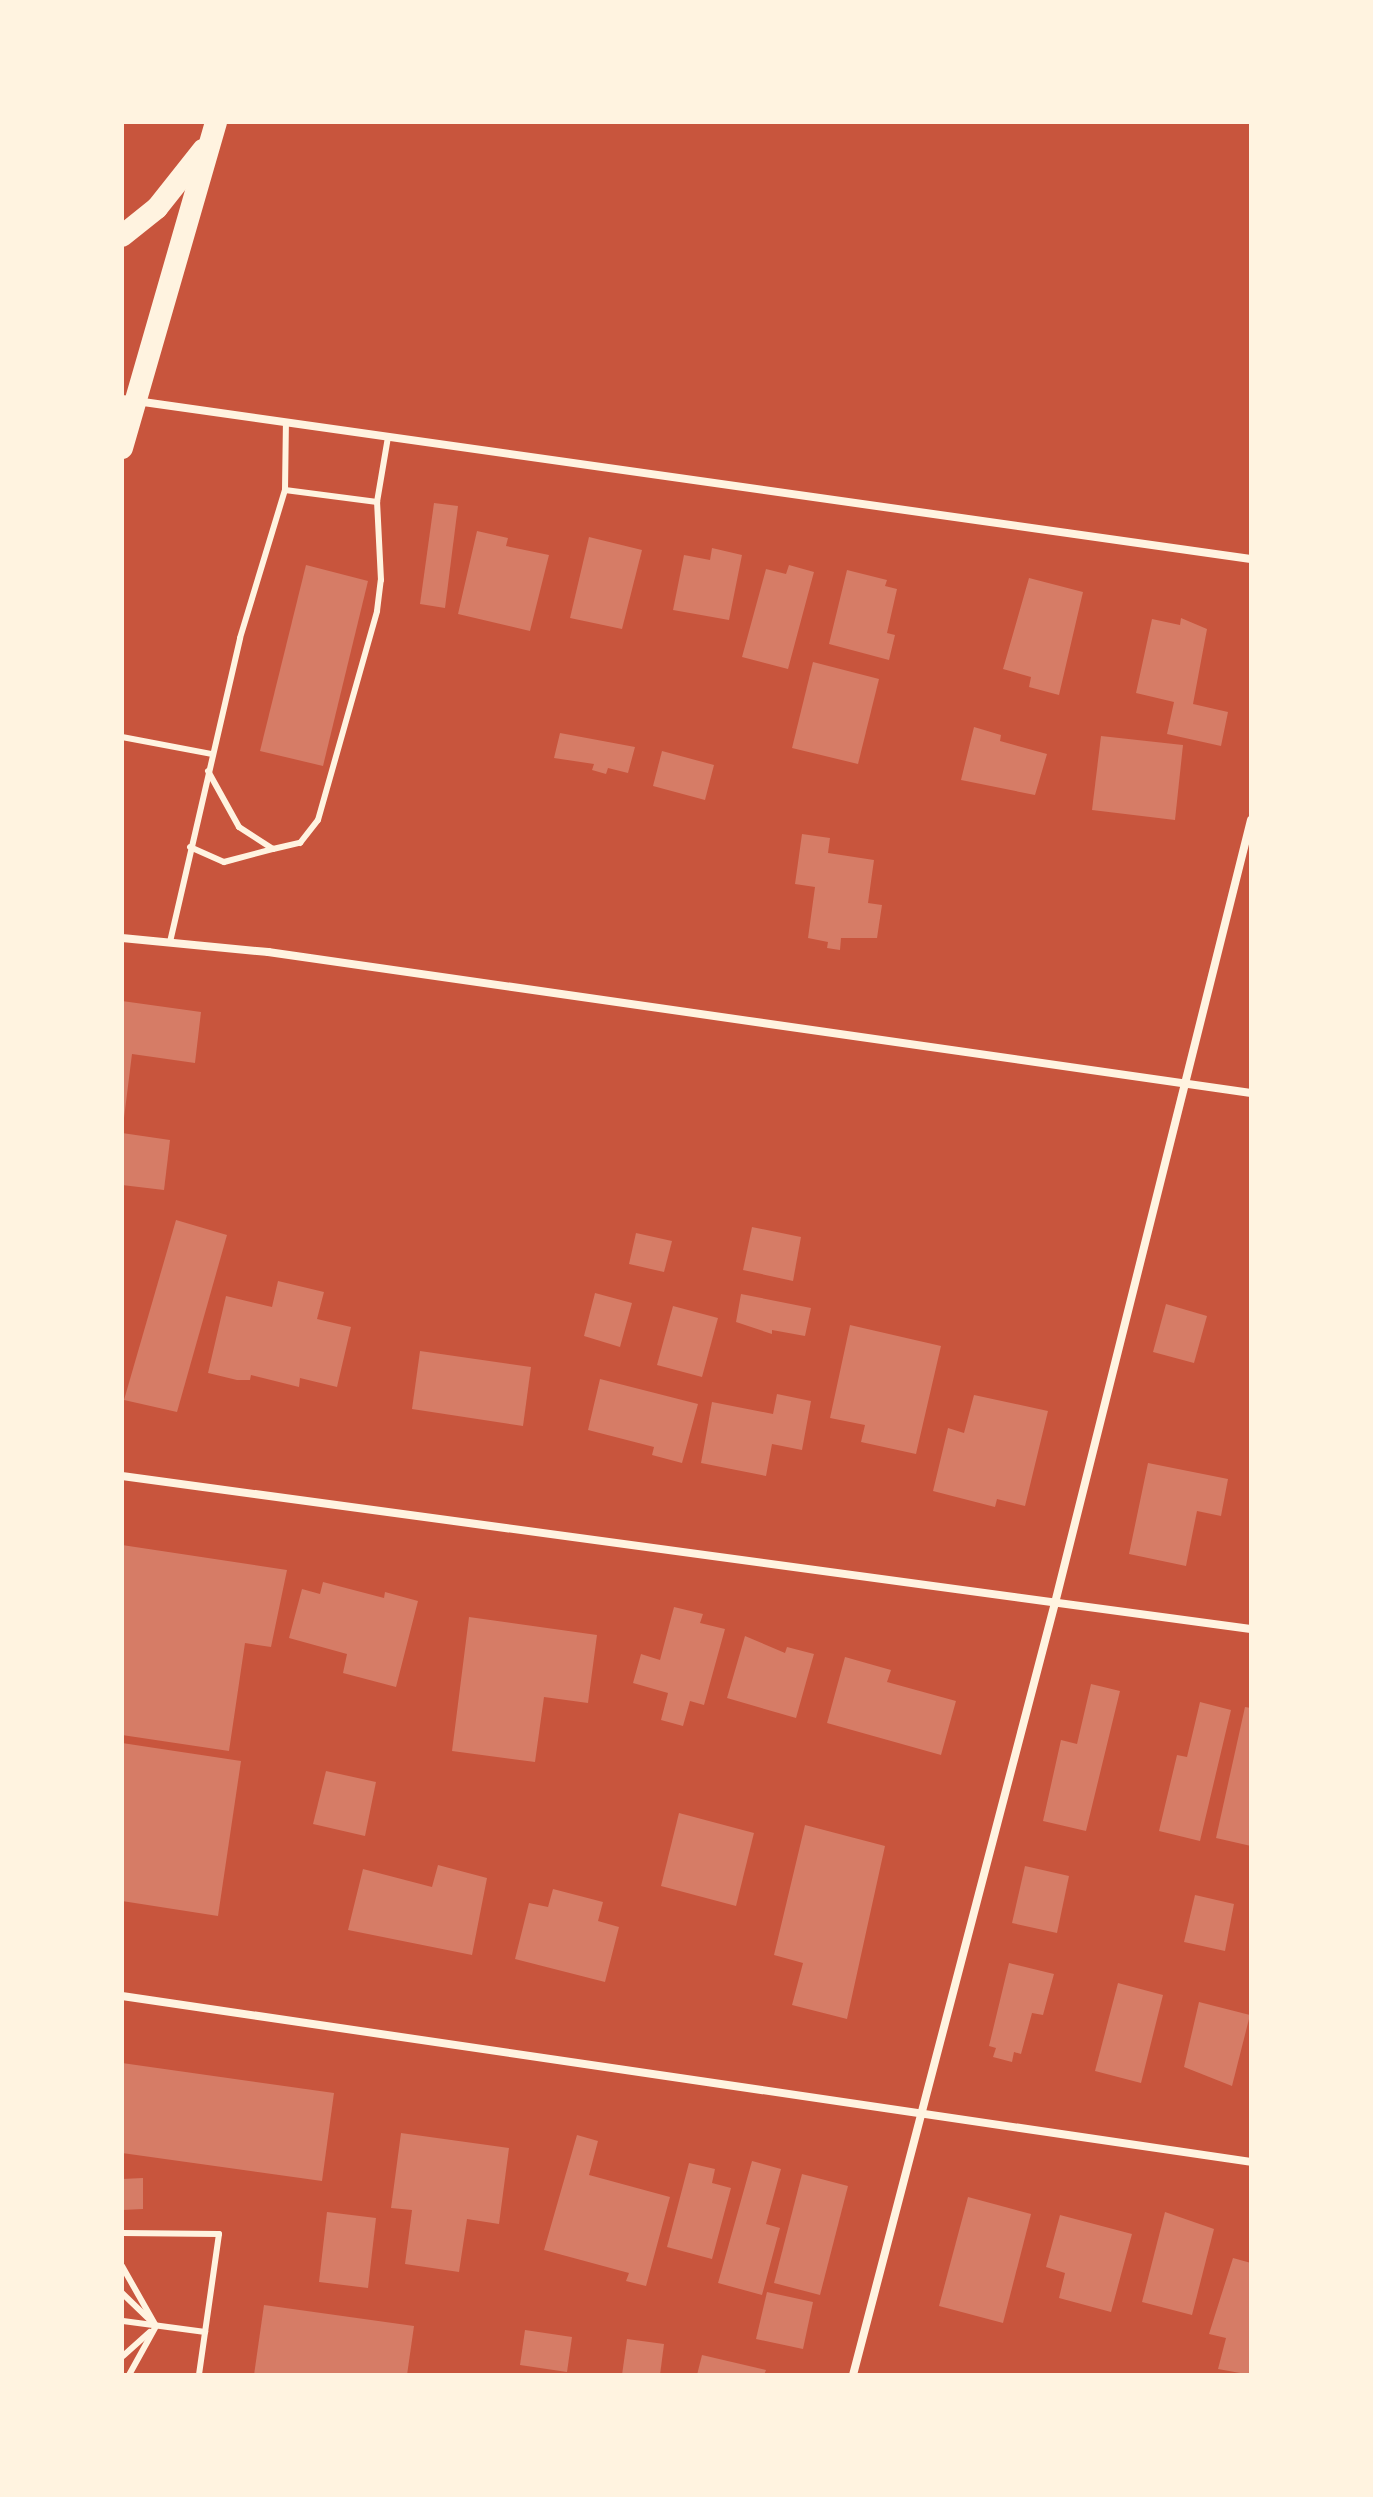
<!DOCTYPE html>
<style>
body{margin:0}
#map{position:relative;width:1373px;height:2497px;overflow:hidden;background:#c8553d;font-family:"Work Sans",sans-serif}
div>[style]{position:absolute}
.building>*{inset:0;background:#d67c66}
.service>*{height:6px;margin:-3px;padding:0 3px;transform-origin:3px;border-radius:3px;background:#fff3e0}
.minor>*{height:8px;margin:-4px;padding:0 4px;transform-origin:4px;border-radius:4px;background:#fff3e0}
.trunk>*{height:22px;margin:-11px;padding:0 11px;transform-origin:11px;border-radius:11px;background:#fff3e0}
span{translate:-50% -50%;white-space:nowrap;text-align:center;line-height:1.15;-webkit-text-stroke:6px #fff3e0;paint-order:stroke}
.frame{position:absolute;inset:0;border:124px solid #fff3e0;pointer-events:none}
</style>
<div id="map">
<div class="building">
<i style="clip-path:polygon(434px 503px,458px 506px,445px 608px,420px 604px)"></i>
<i style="clip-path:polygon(477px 531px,508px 538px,506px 546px,549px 555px,530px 631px,458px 614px)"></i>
<i style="clip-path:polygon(589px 537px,642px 550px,622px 629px,570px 618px)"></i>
<i style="clip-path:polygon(712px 548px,742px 555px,729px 620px,673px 610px,684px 555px,710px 560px)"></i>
<i style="clip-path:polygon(306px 565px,368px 581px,323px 766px,260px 751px)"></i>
<i style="clip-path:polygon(789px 565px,814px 572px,788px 669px,742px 657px,766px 569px,786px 574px)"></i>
<i style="clip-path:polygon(847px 570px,887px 580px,885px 586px,897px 589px,887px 633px,895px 635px,889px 660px,829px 644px)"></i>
<i style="clip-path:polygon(1029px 578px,1083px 592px,1059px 695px,1029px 687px,1031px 677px,1003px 669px)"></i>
<i style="clip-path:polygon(1181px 618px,1207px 629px,1193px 704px,1228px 712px,1221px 746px,1167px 734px,1174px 702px,1136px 693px,1152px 619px,1180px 625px)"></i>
<i style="clip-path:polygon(813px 662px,879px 679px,858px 764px,792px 748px)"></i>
<i style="clip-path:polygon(974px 727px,1001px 735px,1000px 741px,1047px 754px,1035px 795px,961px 780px)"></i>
<i style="clip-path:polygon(560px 733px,635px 747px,628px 773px,608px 768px,606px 774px,592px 770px,594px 764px,554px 758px)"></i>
<i style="clip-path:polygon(1101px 736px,1183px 745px,1175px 820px,1092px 810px)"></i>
<i style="clip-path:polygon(662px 751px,714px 765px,705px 800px,653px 786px)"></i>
<i style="clip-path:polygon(802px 834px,830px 838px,828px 853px,874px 860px,868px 903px,882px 905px,877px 938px,841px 938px,840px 950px,827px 948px,828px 942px,808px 938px,815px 887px,795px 884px)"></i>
<i style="clip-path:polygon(122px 1001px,201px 1012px,195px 1063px,132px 1054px,124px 1118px)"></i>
<i style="clip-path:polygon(122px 1133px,170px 1140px,164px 1190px,122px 1185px)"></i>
<i style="clip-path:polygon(176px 1220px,227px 1235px,177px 1412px,124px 1400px)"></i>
<i style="clip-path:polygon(752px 1227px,801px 1237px,793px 1281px,743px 1270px)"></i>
<i style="clip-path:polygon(636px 1233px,672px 1241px,664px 1272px,629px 1264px)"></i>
<i style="clip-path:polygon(278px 1281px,324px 1292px,317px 1319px,351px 1327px,337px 1387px,300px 1378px,299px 1387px,251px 1375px,250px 1380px,237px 1380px,208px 1373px,226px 1296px,272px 1307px)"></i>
<i style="clip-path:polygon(595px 1293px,632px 1303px,620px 1347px,584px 1336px)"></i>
<i style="clip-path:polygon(741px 1294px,811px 1308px,805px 1336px,772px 1330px,772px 1334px,736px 1322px)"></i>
<i style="clip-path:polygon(1166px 1304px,1207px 1316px,1194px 1363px,1153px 1352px)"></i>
<i style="clip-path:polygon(673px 1306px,718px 1318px,702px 1377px,657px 1365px)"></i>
<i style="clip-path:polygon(850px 1325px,941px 1346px,916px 1454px,861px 1442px,865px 1425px,830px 1418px)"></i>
<i style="clip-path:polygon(420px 1351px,531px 1367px,523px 1426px,412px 1409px)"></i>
<i style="clip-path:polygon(600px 1379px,698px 1404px,682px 1463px,652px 1455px,654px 1447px,588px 1430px)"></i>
<i style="clip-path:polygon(777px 1394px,811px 1401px,802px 1450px,772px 1444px,766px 1476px,701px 1463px,712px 1402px,773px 1414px)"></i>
<i style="clip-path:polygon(974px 1395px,1048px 1411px,1025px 1506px,997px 1499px,995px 1507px,933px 1491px,948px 1428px,964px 1433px)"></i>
<i style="clip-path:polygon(1148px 1463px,1228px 1479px,1221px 1516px,1197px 1511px,1186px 1566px,1129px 1554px)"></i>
<i style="clip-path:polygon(122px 1545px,287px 1570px,271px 1647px,245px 1643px,229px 1751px,122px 1735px)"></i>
<i style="clip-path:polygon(323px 1582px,384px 1598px,385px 1592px,418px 1601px,396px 1687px,343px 1673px,347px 1654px,289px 1638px,302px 1589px,320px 1594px)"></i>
<i style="clip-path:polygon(674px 1607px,703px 1614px,700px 1623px,725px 1629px,704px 1705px,690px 1701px,683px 1726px,661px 1720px,668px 1693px,633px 1683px,641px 1654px,660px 1660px)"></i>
<i style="clip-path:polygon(469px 1617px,597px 1635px,588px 1703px,544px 1697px,535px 1762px,452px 1751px)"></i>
<i style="clip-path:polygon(745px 1636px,785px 1653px,787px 1647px,814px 1654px,796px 1718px,727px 1698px)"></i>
<i style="clip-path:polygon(845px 1657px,891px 1670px,887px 1682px,956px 1701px,941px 1755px,827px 1723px)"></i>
<i style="clip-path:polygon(1091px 1684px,1120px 1691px,1086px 1831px,1043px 1821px,1061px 1740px,1077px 1744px)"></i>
<i style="clip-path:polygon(1200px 1702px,1231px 1710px,1200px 1841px,1159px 1831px,1177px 1755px,1187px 1757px)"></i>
<i style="clip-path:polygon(1245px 1707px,1251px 1708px,1251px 1846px,1216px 1838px)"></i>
<i style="clip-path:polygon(122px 1743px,241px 1761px,218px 1916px,122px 1901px)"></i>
<i style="clip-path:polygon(326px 1771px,376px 1782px,365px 1836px,313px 1824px)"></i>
<i style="clip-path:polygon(679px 1813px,754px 1833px,736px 1906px,661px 1886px)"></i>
<i style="clip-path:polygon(805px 1825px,885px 1846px,847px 2019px,792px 2005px,803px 1963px,774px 1955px)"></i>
<i style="clip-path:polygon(438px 1865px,487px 1878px,472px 1955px,348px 1930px,363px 1869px,432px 1887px)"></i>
<i style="clip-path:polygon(1025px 1866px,1069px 1876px,1057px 1933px,1012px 1923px)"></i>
<i style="clip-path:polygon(553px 1889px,603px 1902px,598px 1921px,619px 1927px,605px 1982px,515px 1959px,529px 1903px,548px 1907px)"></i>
<i style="clip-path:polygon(1195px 1895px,1234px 1904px,1225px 1951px,1184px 1942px)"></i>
<i style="clip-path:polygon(1009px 1963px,1054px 1974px,1043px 2015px,1032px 2013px,1021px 2054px,1014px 2052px,1012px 2062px,993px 2057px,996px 2048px,989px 2046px)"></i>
<i style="clip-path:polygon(1118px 1983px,1163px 1995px,1141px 2083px,1095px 2071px)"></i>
<i style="clip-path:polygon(1199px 2002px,1250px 2015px,1232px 2086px,1184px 2067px)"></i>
<i style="clip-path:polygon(122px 2063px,334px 2093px,322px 2181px,122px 2153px)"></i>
<i style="clip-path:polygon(401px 2133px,509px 2148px,499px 2224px,467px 2219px,459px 2272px,405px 2264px,412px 2210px,391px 2208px)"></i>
<i style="clip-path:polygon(577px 2135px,598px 2141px,589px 2175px,670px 2197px,646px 2286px,626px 2281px,629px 2273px,544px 2250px)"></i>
<i style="clip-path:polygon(752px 2161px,781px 2169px,766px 2224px,780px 2228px,762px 2295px,718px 2283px)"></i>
<i style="clip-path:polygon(689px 2163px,715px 2169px,712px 2183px,731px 2188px,712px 2259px,667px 2247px)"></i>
<i style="clip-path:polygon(802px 2174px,848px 2186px,820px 2295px,774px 2283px)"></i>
<i style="clip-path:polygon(143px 2178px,143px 2209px,122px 2210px,122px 2179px)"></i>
<i style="clip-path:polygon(968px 2197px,1031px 2214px,1003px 2323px,939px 2306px)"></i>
<i style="clip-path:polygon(327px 2212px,376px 2218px,368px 2288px,319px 2282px)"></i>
<i style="clip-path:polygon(1165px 2212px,1214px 2229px,1192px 2315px,1142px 2302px)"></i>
<i style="clip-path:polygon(1060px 2215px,1132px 2234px,1111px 2312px,1059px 2298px,1065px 2273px,1046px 2267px)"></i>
<i style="clip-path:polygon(1233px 2258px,1251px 2263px,1251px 2375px,1218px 2369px,1226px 2338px,1209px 2334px)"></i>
<i style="clip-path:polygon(767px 2292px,813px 2302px,803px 2349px,756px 2339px)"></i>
<i style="clip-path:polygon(264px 2305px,414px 2326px,407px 2375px,254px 2375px)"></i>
<i style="clip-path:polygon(525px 2330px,572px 2337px,567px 2372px,520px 2365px)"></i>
<i style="clip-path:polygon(627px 2339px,664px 2344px,660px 2375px,622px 2375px)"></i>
<i style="clip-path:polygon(702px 2355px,766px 2370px,764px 2375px,697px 2375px)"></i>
</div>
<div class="service">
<i style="left:285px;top:490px;width:93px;rotate:7.4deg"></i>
<i style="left:122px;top:737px;width:92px;rotate:10.7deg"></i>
<i style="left:208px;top:771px;width:64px;rotate:61deg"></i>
<i style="left:239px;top:827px;width:40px;rotate:32.9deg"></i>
<i style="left:273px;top:849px;width:28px;rotate:-13deg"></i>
<i style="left:300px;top:843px;width:29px;rotate:-52deg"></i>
<i style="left:318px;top:820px;width:217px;rotate:-74.2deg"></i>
<i style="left:377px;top:611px;width:31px;rotate:-83deg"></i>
<i style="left:381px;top:580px;width:78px;rotate:-92.9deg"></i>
<i style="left:377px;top:502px;width:66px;rotate:-80.4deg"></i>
<i style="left:190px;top:847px;width:37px;rotate:24deg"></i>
<i style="left:224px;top:862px;width:51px;rotate:-14.9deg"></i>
<i style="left:170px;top:942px;width:312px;rotate:-77deg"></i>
<i style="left:240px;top:638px;width:155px;rotate:-73.1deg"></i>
<i style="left:285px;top:490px;width:68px;rotate:-89.2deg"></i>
<i style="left:122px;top:2233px;width:97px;rotate:0.6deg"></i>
<i style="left:219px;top:2234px;width:142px;rotate:98.1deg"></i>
<i style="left:122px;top:2266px;width:69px;rotate:60.5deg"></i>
<i style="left:122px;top:2293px;width:40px;rotate:44deg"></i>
<i style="left:123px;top:2321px;width:83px;rotate:7.6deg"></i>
<i style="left:123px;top:2356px;width:36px;rotate:-42deg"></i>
<i style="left:129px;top:2375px;width:56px;rotate:-61.1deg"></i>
</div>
<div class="minor">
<i style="left:122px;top:399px;width:1140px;rotate:8.07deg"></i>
<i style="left:122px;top:938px;width:147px;rotate:5.5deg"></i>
<i style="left:268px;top:952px;width:993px;rotate:8.16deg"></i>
<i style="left:122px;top:1476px;width:1139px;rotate:7.72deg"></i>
<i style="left:122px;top:1996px;width:1141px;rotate:8.36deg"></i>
<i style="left:853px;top:2375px;width:798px;rotate:-75.34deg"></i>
<i style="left:1055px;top:1603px;width:807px;rotate:-75.95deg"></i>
</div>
<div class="trunk">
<i style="left:122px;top:236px;width:45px;rotate:-38.7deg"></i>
<i style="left:157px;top:208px;width:74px;rotate:-51.6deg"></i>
<i style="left:122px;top:448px;width:339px;rotate:-73.9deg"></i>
</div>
<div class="frame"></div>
</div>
